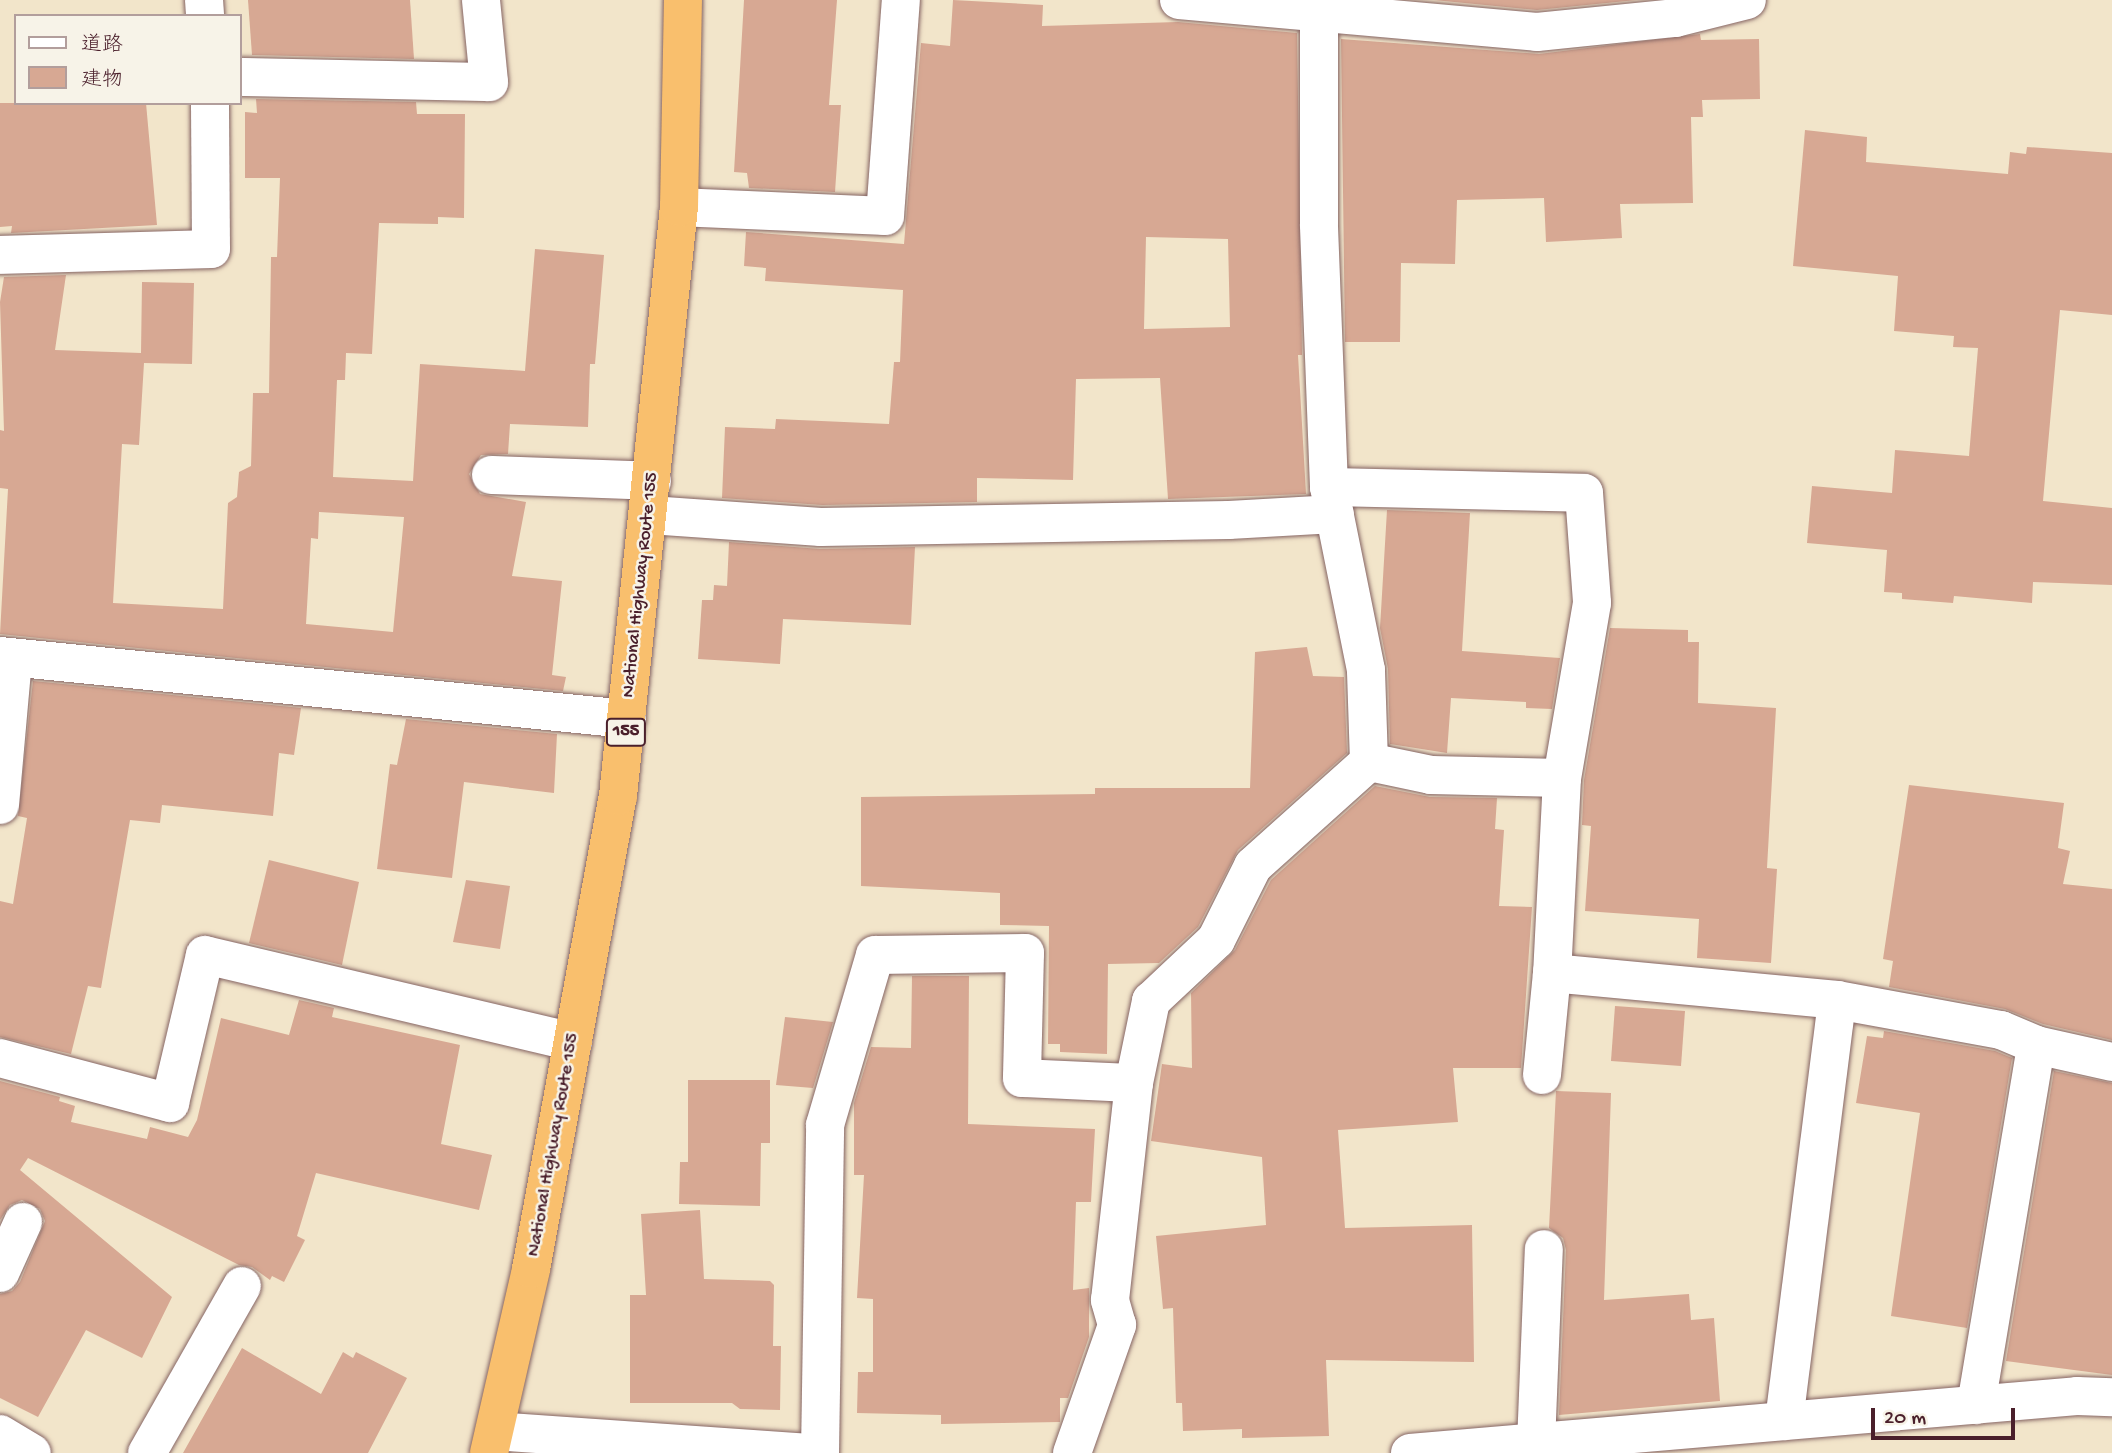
<!DOCTYPE html>
<meta charset="utf-8">
<style>
body{margin:0}
#map{position:relative;width:2112px;height:1453px;overflow:hidden;background:#f2e5ca;font-family:"Gochi Hand","Klee One",sans-serif}
div>[style]{position:absolute}
.building>*{inset:0;background:#d7a893}
.roads{filter:drop-shadow(0 0 2px #856463) drop-shadow(0 0 2px #856463)}
.minor>*{height:38px;margin:-19px;padding:0 19px;transform-origin:19px;border-radius:19px;background:#fff}
.highway>*{height:38px;margin:-19px;padding:0 19px;transform-origin:19px;border-radius:19px;background:#f9bf6d}
span{translate:-50% -50%;white-space:nowrap;text-align:center;line-height:1.15;-webkit-text-stroke:5px #f7f3e8;paint-order:stroke}
.shield-label span{padding:2px 5px;background:#f7f3e8;border:2px solid;border-radius:5px;-webkit-text-stroke-width:0}
.shield-label{font-size:18px;color:#4a1f2b;font-weight:700}
.street-label{font-size:19px;color:#4a1f2b}
.legend{position:absolute;left:14px;top:14px;width:228px;height:91px;box-sizing:border-box;background:#f7f3e8;border:2px solid #b29e9c;margin:0;padding:9px 12px;list-style:none;font-size:21px;color:#4a1f2b}
.legend li{display:flex;align-items:center;gap:14px;height:35px}
.legend b{width:35px;border:2px solid #b29e9c}
.scale{position:absolute;left:1871px;top:1408px;width:144px;height:32px;box-sizing:border-box;border:4px solid #4a1f2b;border-top:0;padding-left:9px;font-size:21px;line-height:24px;white-space:nowrap;color:#4a1f2b;-webkit-text-stroke:5px #f7f3e8;paint-order:stroke}
</style>
<div id="map">
<div class="building">
<i style="clip-path:polygon(248px 0,410px 0,414px 59px,252px 55px)"></i>
<i style="clip-path:polygon(744px 0,837px 0,829px 105px,841px 105px,835px 192px,749px 188px,747px 173px,734px 172px)"></i>
<i style="clip-path:polygon(evenodd,953px 0,1043px 5px,1042px 26px,1178px 22px,1297px 33px,1302px 355px,1298px 355px,1306px 494px,1168px 499px,1160px 378px,1076px 379px,1073px 480px,977px 478px,977px 502px,822px 505px,722px 498px,725px 427px,775px 429px,776px 419px,889px 424px,894px 362px,900px 362px,903px 290px,765px 281px,766px 268px,744px 266px,746px 232px,904px 244px,921px 43px,950px 46px,953px 0,1146px 237px,1228px 239px,1230px 327px,1144px 329px,1146px 237px)"></i>
<i style="clip-path:polygon(1434px 0,1636px 0,1537px 10px)"></i>
<i style="clip-path:polygon(1700px 34px,1701px 40px,1759px 39px,1760px 99px,1702px 100px,1703px 117px,1691px 117px,1693px 203px,1620px 204px,1622px 238px,1546px 242px,1544px 198px,1457px 200px,1455px 264px,1401px 263px,1400px 342px,1345px 342px,1341px 39px,1539px 54px)"></i>
<i style="clip-path:polygon(evenodd,256px 99px,416px 102px,417px 114px,465px 114px,464px 218px,438px 217px,438px 224px,379px 223px,372px 354px,346px 353px,345px 380px,337px 380px,333px 477px,413px 481px,420px 364px,525px 371px,535px 249px,604px 255px,595px 364px,590px 364px,588px 427px,510px 424px,508px 454px,481px 455px,469px 474px,480px 494px,526px 502px,512px 576px,562px 581px,552px 675px,566px 677px,563px 691px,0 634px,8px 489px,0 488px,0 430px,4px 431px,0 302px,4px 277px,66px 275px,55px 350px,141px 353px,142px 282px,194px 283px,192px 364px,144px 363px,139px 445px,122px 444px,113px 603px,223px 609px,228px 503px,237px 497px,239px 472px,251px 466px,253px 393px,269px 393px,271px 257px,277px 257px,280px 178px,245px 178px,245px 112px,257px 113px,256px 99px,319px 512px,404px 517px,393px 632px,306px 624px,311px 538px,318px 539px,319px 512px)"></i>
<i style="clip-path:polygon(0 103px,146px 103px,157px 225px,11px 233px,12px 226px,0 227px)"></i>
<i style="clip-path:polygon(1805px 130px,1867px 137px,1866px 162px,2008px 174px,2010px 152px,2026px 154px,2027px 147px,2112px 153px,2112px 315px,2060px 310px,2043px 501px,2112px 508px,2112px 585px,2033px 582px,2032px 603px,1954px 596px,1953px 603px,1902px 599px,1902px 593px,1884px 592px,1887px 550px,1807px 543px,1812px 486px,1892px 493px,1895px 450px,1969px 456px,1978px 348px,1953px 347px,1954px 336px,1894px 331px,1898px 276px,1793px 266px)"></i>
<i style="clip-path:polygon(1387px 510px,1470px 513px,1462px 651px,1560px 658px,1552px 709px,1526px 708px,1526px 702px,1451px 698px,1447px 753px,1390px 744px,1388px 669px,1380px 628px)"></i>
<i style="clip-path:polygon(729px 542px,820px 549px,915px 547px,911px 625px,783px 619px,780px 664px,698px 659px,702px 600px,713px 600px,714px 585px,727px 586px)"></i>
<i style="clip-path:polygon(1610px 628px,1688px 630px,1688px 642px,1699px 642px,1698px 703px,1776px 708px,1767px 868px,1777px 869px,1771px 963px,1697px 958px,1699px 919px,1585px 911px,1591px 826px,1582px 825px,1584px 780px)"></i>
<i style="clip-path:polygon(1307px 647px,1313px 676px,1344px 677px,1347px 753px,1238px 850px,1198px 927px,1159px 963px,1108px 964px,1107px 1054px,1060px 1052px,1060px 1044px,1048px 1044px,1049px 926px,1000px 925px,1000px 893px,861px 886px,861px 797px,1095px 794px,1095px 788px,1250px 788px,1255px 652px)"></i>
<i style="clip-path:polygon(33px 681px,301px 708px,294px 755px,279px 753px,273px 816px,162px 805px,160px 823px,130px 820px,101px 988px,88px 986px,71px 1054px,0 1037px,0 901px,13px 904px,27px 818px,18px 816px)"></i>
<i style="clip-path:polygon(406px 719px,557px 734px,554px 793px,464px 782px,452px 878px,377px 869px,390px 764px,397px 765px)"></i>
<i style="clip-path:polygon(1909px 785px,2064px 803px,2058px 848px,2070px 851px,2063px 884px,2112px 889px,2112px 1040px,2043px 1024px,2005px 1009px,1889px 987px,1893px 961px,1883px 959px)"></i>
<i style="clip-path:polygon(1375px 786px,1430px 797px,1497px 798px,1495px 829px,1504px 830px,1499px 906px,1532px 907px,1521px 1068px,1453px 1068px,1458px 1122px,1338px 1130px,1345px 1228px,1472px 1225px,1474px 1362px,1326px 1360px,1329px 1436px,1242px 1438px,1242px 1429px,1183px 1431px,1182px 1403px,1176px 1403px,1173px 1308px,1163px 1309px,1156px 1236px,1266px 1225px,1262px 1157px,1151px 1141px,1162px 1064px,1192px 1068px,1191px 993px,1235px 950px,1271px 880px)"></i>
<i style="clip-path:polygon(269px 860px,359px 882px,342px 965px,249px 943px)"></i>
<i style="clip-path:polygon(466px 880px,510px 886px,500px 949px,453px 942px)"></i>
<i style="clip-path:polygon(912px 976px,969px 976px,968px 1124px,1095px 1129px,1091px 1202px,1076px 1202px,1073px 1290px,1089px 1288px,1089px 1337px,1068px 1398px,1060px 1398px,1060px 1422px,941px 1424px,941px 1415px,857px 1413px,858px 1372px,873px 1372px,873px 1299px,857px 1298px,864px 1175px,854px 1175px,854px 1103px,871px 1047px,911px 1048px)"></i>
<i style="clip-path:polygon(299px 1000px,334px 1008px,332px 1017px,460px 1045px,441px 1144px,492px 1155px,479px 1210px,316px 1173px,297px 1236px,305px 1240px,284px 1282px,272px 1276px,270px 1280px,252px 1267px,239px 1265px,28px 1158px,20px 1170px,172px 1297px,142px 1358px,86px 1330px,38px 1417px,0 1398px,0 1294px,12px 1291px,20px 1282px,45px 1221px,40px 1209px,22px 1200px,10px 1205px,0 1220px,0 1081px,60px 1097px,59px 1101px,75px 1106px,71px 1122px,147px 1139px,150px 1127px,188px 1137px,197px 1120px,221px 1018px,289px 1035px)"></i>
<i style="clip-path:polygon(1615px 1006px,1685px 1011px,1681px 1066px,1611px 1061px)"></i>
<i style="clip-path:polygon(785px 1017px,833px 1022px,813px 1088px,776px 1085px)"></i>
<i style="clip-path:polygon(1884px 1031px,1995px 1051px,2012px 1058px,1967px 1328px,1891px 1316px,1920px 1113px,1856px 1103px,1867px 1036px,1883px 1038px)"></i>
<i style="clip-path:polygon(2054px 1071px,2112px 1083px,2112px 1375px,2006px 1361px)"></i>
<i style="clip-path:polygon(688px 1080px,770px 1080px,770px 1143px,761px 1143px,760px 1206px,679px 1204px,680px 1162px,688px 1162px)"></i>
<i style="clip-path:polygon(1556px 1091px,1611px 1093px,1604px 1300px,1689px 1294px,1691px 1320px,1714px 1318px,1720px 1401px,1559px 1415px,1566px 1250px,1563px 1238px,1549px 1228px)"></i>
<i style="clip-path:polygon(700px 1210px,704px 1279px,770px 1281px,774px 1285px,773px 1346px,781px 1346px,780px 1410px,740px 1409px,732px 1403px,630px 1403px,630px 1295px,646px 1295px,641px 1214px)"></i>
<i style="clip-path:polygon(242px 1348px,321px 1394px,343px 1352px,353px 1358px,356px 1352px,407px 1378px,368px 1453px,183px 1453px)"></i>
</div>
<div class="roads">
<div class="minor">
<i style="left:204px;top:0;width:16px;rotate:86deg"></i>
<i style="left:1179px;top:0;width:359px;rotate:5.1deg"></i>
<i style="left:1537px;top:32px;width:139px;rotate:-5.8deg"></i>
<i style="left:1675px;top:18px;width:74px;rotate:-14deg"></i>
<i style="left:240px;top:77px;width:249px;rotate:1.2deg"></i>
<i style="left:489px;top:82px;width:82px;rotate:-95.6deg"></i>
<i style="left:679px;top:207px;width:206px;rotate:2.5deg"></i>
<i style="left:885px;top:216px;width:217px;rotate:-85.8deg"></i>
<i style="left:0;top:255px;width:211px;rotate:-1.6deg"></i>
<i style="left:211px;top:249px;width:146px;rotate:-90.4deg"></i>
<i style="left:491px;top:475px;width:161px;rotate:2.1deg"></i>
<i style="left:1329px;top:487px;width:255px;rotate:1.3deg"></i>
<i style="left:1584px;top:493px;width:110px;rotate:85.8deg"></i>
<i style="left:1592px;top:603px;width:178px;rotate:99.7deg"></i>
<i style="left:1562px;top:778px;width:195px;rotate:92.9deg"></i>
<i style="left:1552px;top:973px;width:286px;rotate:5.4deg"></i>
<i style="left:1837px;top:1000px;width:167px;rotate:10.4deg"></i>
<i style="left:2001px;top:1030px;width:38px;rotate:23deg"></i>
<i style="left:2036px;top:1045px;width:78px;rotate:12.6deg"></i>
<i style="left:650px;top:515px;width:171px;rotate:4deg"></i>
<i style="left:821px;top:527px;width:408px;rotate:-1deg"></i>
<i style="left:1229px;top:520px;width:106px;rotate:-3.2deg"></i>
<i style="left:0;top:656px;width:630px;rotate:5.74deg"></i>
<i style="left:1369px;top:762px;width:63px;rotate:11.8deg"></i>
<i style="left:1431px;top:775px;width:131px;rotate:1.3deg"></i>
<i style="left:0;top:805px;width:147px;rotate:-84.9deg"></i>
<i style="left:0;top:1058px;width:176px;rotate:14.8deg"></i>
<i style="left:170px;top:1103px;width:152px;rotate:-76.7deg"></i>
<i style="left:205px;top:955px;width:378px;rotate:13.3deg"></i>
<i style="left:1542px;top:1075px;width:102px;rotate:-84.4deg"></i>
<i style="left:0;top:1273px;width:56px;rotate:-65.7deg"></i>
<i style="left:1976px;top:1405px;width:365px;rotate:-80.5deg"></i>
<i style="left:1784px;top:1421px;width:424px;rotate:-82.8deg"></i>
<i style="left:495px;top:1431px;width:318px;rotate:4deg"></i>
<i style="left:0;top:1434px;width:37px;rotate:31deg"></i>
<i style="left:1536px;top:1444px;width:195px;rotate:-87.7deg"></i>
<i style="left:147px;top:1453px;width:192px;rotate:-60.4deg"></i>
<i style="left:820px;top:1453px;width:328px;rotate:-89.1deg"></i>
<i style="left:825px;top:1125px;width:177px;rotate:-73.6deg"></i>
<i style="left:875px;top:955px;width:150px;rotate:-0.8deg"></i>
<i style="left:1025px;top:953px;width:125px;rotate:91.4deg"></i>
<i style="left:1022px;top:1078px;width:112px;rotate:2.6deg"></i>
<i style="left:1072px;top:1453px;width:136px;rotate:-70.6deg"></i>
<i style="left:1117px;top:1325px;width:26px;rotate:-106deg"></i>
<i style="left:1110px;top:1300px;width:218px;rotate:-83.7deg"></i>
<i style="left:1134px;top:1083px;width:84px;rotate:-78.3deg"></i>
<i style="left:1151px;top:1001px;width:89px;rotate:-43.2deg"></i>
<i style="left:1216px;top:940px;width:83px;rotate:-63.4deg"></i>
<i style="left:1253px;top:866px;width:156px;rotate:-41.9deg"></i>
<i style="left:1369px;top:762px;width:92px;rotate:-91.9deg"></i>
<i style="left:1366px;top:670px;width:187px;rotate:-101.4deg"></i>
<i style="left:1329px;top:487px;width:263px;rotate:-92.2deg"></i>
<i style="left:1319px;top:224px;width:209px;rotate:-90deg"></i>
<i style="left:1410px;top:1453px;width:669px;rotate:-4.88deg"></i>
<i style="left:2077px;top:1396px;width:35px;rotate:2deg"></i>
</div>
<div class="highway">
<i style="left:489px;top:1453px;width:189px;rotate:-77.1deg"></i>
<i style="left:531px;top:1269px;width:481px;rotate:-79.6deg"></i>
<i style="left:618px;top:796px;width:592px;rotate:-84.09deg"></i>
<i style="left:679px;top:207px;width:207px;rotate:-88.9deg"></i>
</div>
</div>
<div class="shield-label">
<span style="left:626px;top:732px">155</span>
</div>
<div class="street-label">
<span style="left:641px;top:585px;rotate:-84deg">National Highway Route 155</span>
<span style="left:554px;top:1145px;rotate:-80deg">National Highway Route 155</span>
</div>
<ul class="legend">
<li><b style="height:9px;background:#fff"></b>道路</li>
<li><b style="height:19px;background:#d7a893"></b>建物</li>
</ul>
<div class="scale">20 m</div>
</div>
